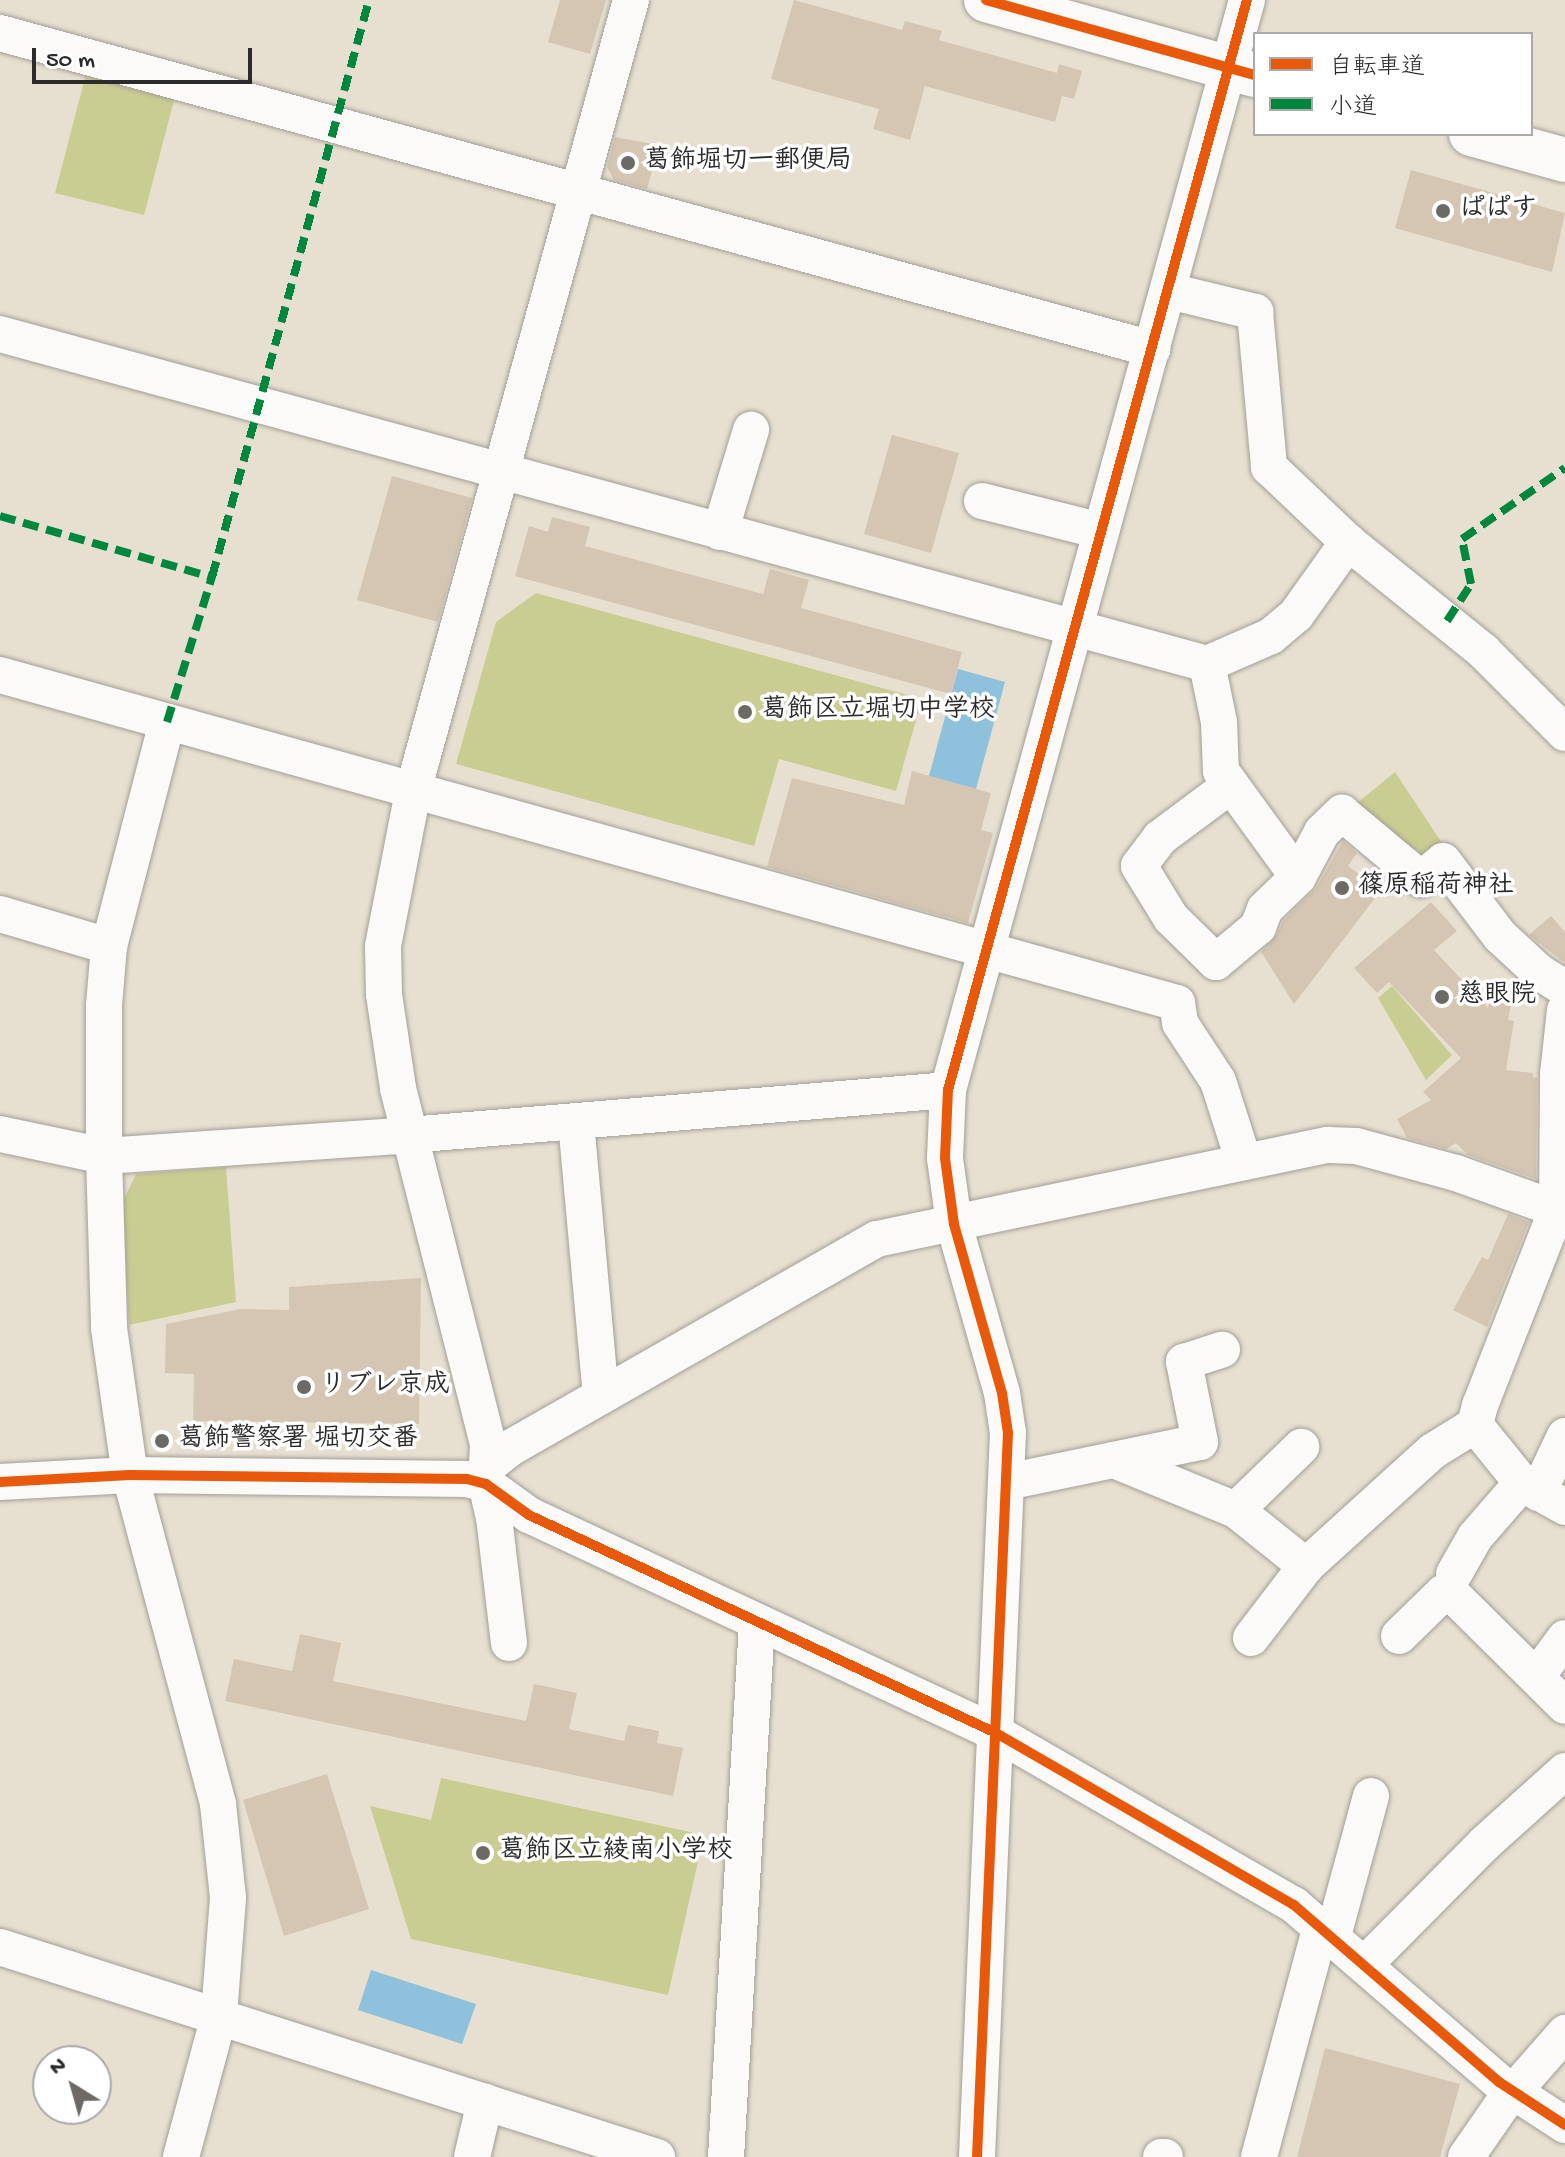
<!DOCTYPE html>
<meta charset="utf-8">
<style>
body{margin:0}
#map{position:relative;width:1565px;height:2157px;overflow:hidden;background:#e7e0d1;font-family:"Gochi Hand","Klee One",sans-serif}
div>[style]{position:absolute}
.green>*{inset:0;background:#c9cd92}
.water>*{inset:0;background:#8dc1dc}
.building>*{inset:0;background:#d4c6b2}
.roads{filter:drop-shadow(0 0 2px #a39f97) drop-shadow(0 0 2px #a39f97)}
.minor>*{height:36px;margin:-18px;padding:0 18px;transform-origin:18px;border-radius:18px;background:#fbfaf8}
.major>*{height:44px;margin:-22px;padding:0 22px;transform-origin:22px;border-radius:22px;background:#fbfaf8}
.quiet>*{height:8px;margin-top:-4px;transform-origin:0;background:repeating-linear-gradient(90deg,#00873e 0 16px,transparent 0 24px)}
.cycleway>*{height:10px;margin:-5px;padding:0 5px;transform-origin:5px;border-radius:5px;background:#e8590c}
.dots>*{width:22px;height:22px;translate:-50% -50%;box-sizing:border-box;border:4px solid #fff;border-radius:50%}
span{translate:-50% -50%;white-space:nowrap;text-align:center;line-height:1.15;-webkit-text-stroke:7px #fff;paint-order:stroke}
.poi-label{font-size:26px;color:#2b2b2b;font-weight:700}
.left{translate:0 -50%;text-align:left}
.legend{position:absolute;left:1253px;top:32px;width:280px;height:104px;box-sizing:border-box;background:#fff;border:2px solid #aaa;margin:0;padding:10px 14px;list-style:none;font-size:24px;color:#2b2b2b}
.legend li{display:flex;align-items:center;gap:16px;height:40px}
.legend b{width:40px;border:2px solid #aaa}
.north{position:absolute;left:32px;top:2045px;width:80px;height:80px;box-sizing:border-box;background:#fff;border:2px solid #aaa;border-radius:50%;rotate:323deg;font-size:22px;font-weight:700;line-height:32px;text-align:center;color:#2b2b2b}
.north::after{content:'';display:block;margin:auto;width:28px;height:36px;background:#6d6a65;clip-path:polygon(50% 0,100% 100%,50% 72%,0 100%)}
.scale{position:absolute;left:32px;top:48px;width:220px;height:36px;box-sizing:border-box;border:4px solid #2b2b2b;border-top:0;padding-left:10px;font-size:24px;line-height:28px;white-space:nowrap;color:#2b2b2b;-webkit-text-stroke:6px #fff;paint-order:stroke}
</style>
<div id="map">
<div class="green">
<i style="clip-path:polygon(87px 70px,176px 93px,144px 215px,55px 193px)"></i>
<i style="clip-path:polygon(536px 593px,922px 699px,896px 791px,779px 759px,754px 846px,456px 764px,496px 622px)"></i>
<i style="clip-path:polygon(1395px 772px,1442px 843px,1425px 857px,1417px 850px,1380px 840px,1346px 812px)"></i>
<i style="clip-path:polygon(1392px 986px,1452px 1055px,1426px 1080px,1378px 998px)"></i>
<i style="clip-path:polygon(226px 1167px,236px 1302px,129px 1325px,122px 1203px,136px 1174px)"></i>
<i style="clip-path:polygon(441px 1778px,704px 1835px,668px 1995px,411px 1939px,370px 1806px,431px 1820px)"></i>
</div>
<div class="water">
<i style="clip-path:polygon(958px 669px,1005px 682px,976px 789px,929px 776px)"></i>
<i style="clip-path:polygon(371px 1970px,476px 2004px,462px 2044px,358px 2010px)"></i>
</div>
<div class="building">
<i style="clip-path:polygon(560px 0,606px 0,590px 54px,548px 42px)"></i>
<i style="clip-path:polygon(794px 0,902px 30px,905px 21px,942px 31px,939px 40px,1057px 73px,1059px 64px,1082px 71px,1074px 99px,1062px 96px,1055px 122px,925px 86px,910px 140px,873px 129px,879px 109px,771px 79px)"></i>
<i style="clip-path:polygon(615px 137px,659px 145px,647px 189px,614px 180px,607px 167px)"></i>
<i style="clip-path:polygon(1411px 170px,1565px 213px,1552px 272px,1395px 228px)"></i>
<i style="clip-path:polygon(892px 435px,959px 453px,931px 553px,864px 534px)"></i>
<i style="clip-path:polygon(392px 476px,472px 498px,438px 622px,357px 600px)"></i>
<i style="clip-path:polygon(552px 517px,590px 527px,585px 546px,763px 594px,770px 569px,809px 580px,801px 608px,962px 652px,951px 694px,515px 576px,529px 526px,548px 532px)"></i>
<i style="clip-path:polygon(912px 771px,991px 793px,981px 830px,993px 833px,968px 923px,767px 867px,792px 778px,904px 805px)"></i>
<i style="clip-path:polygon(1343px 841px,1357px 853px,1348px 866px,1373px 884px,1368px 891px,1376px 897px,1294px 1004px,1261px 952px,1277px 935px,1283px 921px,1316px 888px)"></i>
<i style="clip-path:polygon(1431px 902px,1457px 931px,1434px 950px,1488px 1008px,1493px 982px,1514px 989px,1508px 1020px,1514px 1021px,1506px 1070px,1533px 1073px,1533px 1077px,1537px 1078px,1536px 1179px,1468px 1155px,1456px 1143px,1446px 1149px,1407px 1138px,1397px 1119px,1431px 1100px,1423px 1092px,1461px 1058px,1389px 982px,1377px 993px,1354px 968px)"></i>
<i style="clip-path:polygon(1551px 916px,1565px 932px,1565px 963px,1529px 935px)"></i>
<i style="clip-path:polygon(1508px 1214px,1529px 1222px,1487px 1327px,1453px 1310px,1482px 1257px,1488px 1260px)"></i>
<i style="clip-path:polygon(421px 1278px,419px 1424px,193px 1421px,194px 1374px,165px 1373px,166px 1324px,241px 1309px,289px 1310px,289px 1287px)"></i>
<i style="clip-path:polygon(300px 1634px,341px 1643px,333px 1681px,526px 1721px,534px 1684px,577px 1693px,569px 1729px,624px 1741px,628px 1725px,659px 1731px,657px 1743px,683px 1748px,673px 1796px,225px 1701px,234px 1659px,292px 1671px)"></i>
<i style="clip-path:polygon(327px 1774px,369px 1909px,284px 1936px,243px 1800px)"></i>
<i style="clip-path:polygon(1325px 2048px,1460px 2084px,1440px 2157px,1297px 2157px)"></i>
</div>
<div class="roads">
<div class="minor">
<i style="left:0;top:33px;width:1195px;rotate:15.34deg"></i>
<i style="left:1169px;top:291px;width:89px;rotate:13.7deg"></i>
<i style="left:1255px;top:312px;width:156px;rotate:84.8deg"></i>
<i style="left:1269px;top:467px;width:109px;rotate:43.5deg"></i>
<i style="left:1348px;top:542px;width:174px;rotate:38.9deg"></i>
<i style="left:1483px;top:651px;width:116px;rotate:45deg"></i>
<i style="left:0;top:334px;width:1251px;rotate:15.29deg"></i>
<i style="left:1207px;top:664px;width:70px;rotate:-23.6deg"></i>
<i style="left:1271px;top:636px;width:33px;rotate:-40deg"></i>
<i style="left:1296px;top:615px;width:90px;rotate:-54.5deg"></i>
<i style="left:982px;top:501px;width:123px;rotate:14.1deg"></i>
<i style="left:720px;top:532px;width:107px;rotate:-73.1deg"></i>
<i style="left:1207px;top:664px;width:59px;rotate:78.3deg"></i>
<i style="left:1219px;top:722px;width:49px;rotate:87.7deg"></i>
<i style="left:1221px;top:771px;width:131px;rotate:54deg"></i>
<i style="left:1298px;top:877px;width:51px;rotate:-61.9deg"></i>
<i style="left:1322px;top:832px;width:28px;rotate:-44deg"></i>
<i style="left:1342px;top:813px;width:103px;rotate:39.9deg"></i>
<i style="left:1421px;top:879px;width:28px;rotate:-39deg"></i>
<i style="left:1443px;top:861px;width:94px;rotate:52.8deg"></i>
<i style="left:1500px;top:936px;width:53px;rotate:42.7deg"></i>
<i style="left:1539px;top:972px;width:31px;rotate:32deg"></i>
<i style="left:0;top:675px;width:1222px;rotate:15.57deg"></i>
<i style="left:1177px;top:1003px;width:20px;rotate:81deg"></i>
<i style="left:1180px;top:1023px;width:69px;rotate:56.8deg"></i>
<i style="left:1218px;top:1081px;width:85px;rotate:72.2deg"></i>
<i style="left:167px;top:722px;width:231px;rotate:104.5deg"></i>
<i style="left:109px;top:946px;width:60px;rotate:94.8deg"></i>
<i style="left:104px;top:1006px;width:150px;rotate:90deg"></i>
<i style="left:104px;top:1156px;width:172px;rotate:88.3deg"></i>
<i style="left:109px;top:1328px;width:148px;rotate:81.9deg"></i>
<i style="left:130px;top:1475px;width:341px;rotate:75deg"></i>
<i style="left:218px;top:1804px;width:95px;rotate:83.9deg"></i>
<i style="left:228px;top:1898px;width:118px;rotate:94.4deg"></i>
<i style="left:219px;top:2016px;width:146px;rotate:105.1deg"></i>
<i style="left:1231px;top:785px;width:89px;rotate:143.3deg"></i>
<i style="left:1160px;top:838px;width:35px;rotate:127deg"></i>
<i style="left:1139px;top:866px;width:61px;rotate:58.4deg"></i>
<i style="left:1171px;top:918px;width:63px;rotate:44.4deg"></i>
<i style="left:1216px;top:962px;width:55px;rotate:-39.8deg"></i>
<i style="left:1258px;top:927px;width:19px;rotate:-69deg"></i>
<i style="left:1265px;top:909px;width:46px;rotate:-44.1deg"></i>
<i style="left:0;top:914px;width:114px;rotate:16.4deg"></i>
<i style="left:1565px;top:1010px;width:64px;rotate:96.2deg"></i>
<i style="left:1558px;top:1074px;width:135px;rotate:90.4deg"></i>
<i style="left:1557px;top:1209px;width:211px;rotate:111.4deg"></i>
<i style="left:1480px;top:1405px;width:21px;rotate:104deg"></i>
<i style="left:1475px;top:1425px;width:75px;rotate:51deg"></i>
<i style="left:1522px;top:1483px;width:49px;rotate:29.2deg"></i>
<i style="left:576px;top:1122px;width:275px;rotate:84.8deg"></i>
<i style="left:0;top:1134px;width:106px;rotate:11.9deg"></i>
<i style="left:104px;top:1156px;width:306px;rotate:-3.9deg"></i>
<i style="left:409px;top:1135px;width:541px;rotate:-4.77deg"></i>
<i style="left:1114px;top:1460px;width:132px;rotate:22.3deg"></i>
<i style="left:1236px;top:1510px;width:91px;rotate:-44.1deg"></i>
<i style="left:490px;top:1464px;width:28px;rotate:-38deg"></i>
<i style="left:512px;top:1447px;width:420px;rotate:-29.7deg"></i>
<i style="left:877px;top:1239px;width:461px;rotate:-11.8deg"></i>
<i style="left:1328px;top:1145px;width:28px;rotate:2deg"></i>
<i style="left:1356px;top:1146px;width:104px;rotate:15.1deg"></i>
<i style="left:1456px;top:1173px;width:116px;rotate:19.7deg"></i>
<i style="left:0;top:1482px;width:130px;rotate:-3.1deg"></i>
<i style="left:130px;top:1475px;width:337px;rotate:0.7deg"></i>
<i style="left:467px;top:1479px;width:20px;rotate:15deg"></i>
<i style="left:486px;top:1484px;width:53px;rotate:35.8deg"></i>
<i style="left:529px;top:1515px;width:515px;rotate:25.02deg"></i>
<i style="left:996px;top:1733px;width:344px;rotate:30deg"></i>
<i style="left:1294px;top:1905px;width:271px;rotate:40.8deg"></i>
<i style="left:1499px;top:2082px;width:79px;rotate:33.1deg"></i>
<i style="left:1007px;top:1482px;width:197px;rotate:-11.7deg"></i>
<i style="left:1200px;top:1442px;width:82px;rotate:-101.3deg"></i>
<i style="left:1184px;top:1362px;width:40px;rotate:-18deg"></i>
<i style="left:1538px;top:1493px;width:63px;rotate:-64.7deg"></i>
<i style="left:1236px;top:1510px;width:90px;rotate:38.7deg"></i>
<i style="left:1454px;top:1574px;width:43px;rotate:-60.4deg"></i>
<i style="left:1475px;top:1537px;width:72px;rotate:-49deg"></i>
<i style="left:1399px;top:1636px;width:62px;rotate:-44.3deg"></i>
<i style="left:1443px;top:1593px;width:9px;rotate:6deg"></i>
<i style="left:1452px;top:1594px;width:159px;rotate:44.7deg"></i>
<i style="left:1251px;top:1638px;width:91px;rotate:-52.6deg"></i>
<i style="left:1306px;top:1566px;width:171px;rotate:-42.2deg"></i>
<i style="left:1433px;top:1451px;width:49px;rotate:-31.8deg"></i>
<i style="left:509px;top:1643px;width:126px;rotate:-96.8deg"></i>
<i style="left:494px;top:1518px;width:35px;rotate:-103deg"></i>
<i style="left:486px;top:1484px;width:40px;rotate:-87.1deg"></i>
<i style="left:488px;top:1444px;width:367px;rotate:-104.2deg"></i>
<i style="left:398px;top:1088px;width:95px;rotate:-98.5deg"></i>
<i style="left:384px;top:994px;width:48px;rotate:-91.2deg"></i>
<i style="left:383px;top:946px;width:158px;rotate:-79deg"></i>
<i style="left:413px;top:791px;width:820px;rotate:-74.59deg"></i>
<i style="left:1537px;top:1676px;width:47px;rotate:-53.6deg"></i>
<i style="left:1333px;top:1936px;width:145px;rotate:-74.8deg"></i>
<i style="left:0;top:1947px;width:690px;rotate:17.73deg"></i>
<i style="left:1364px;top:1965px;width:170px;rotate:-45.2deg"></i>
<i style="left:1484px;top:1844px;width:109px;rotate:-42deg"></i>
<i style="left:472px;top:2157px;width:57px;rotate:-76.7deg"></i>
<i style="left:726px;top:2157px;width:535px;rotate:-86.68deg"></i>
<i style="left:977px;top:2157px;width:725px;rotate:-87.55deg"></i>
<i style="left:1008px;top:1433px;width:40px;rotate:-98.5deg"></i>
<i style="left:1002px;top:1393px;width:176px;rotate:-105.9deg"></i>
<i style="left:954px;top:1224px;width:67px;rotate:-97.8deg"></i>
<i style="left:945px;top:1158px;width:68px;rotate:-87.5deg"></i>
<i style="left:948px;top:1090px;width:1130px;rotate:-74.66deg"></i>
<i style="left:1161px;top:2157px;width:4px"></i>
<i style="left:1259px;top:2157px;width:240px;rotate:-75deg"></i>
<i style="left:1466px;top:2157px;width:63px;rotate:-55.3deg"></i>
<i style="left:1502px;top:2105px;width:96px;rotate:-48.8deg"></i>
</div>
<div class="major">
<i style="left:986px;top:0;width:279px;rotate:15.6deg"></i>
<i style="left:1471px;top:134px;width:98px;rotate:15.5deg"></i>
</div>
</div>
<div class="quiet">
<i style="left:0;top:516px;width:221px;rotate:16.1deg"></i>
<i style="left:1447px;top:621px;width:44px;rotate:-57deg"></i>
<i style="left:1471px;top:584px;width:46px;rotate:-101.3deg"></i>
<i style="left:1462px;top:539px;width:125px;rotate:-34.6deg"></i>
<i style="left:167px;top:722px;width:152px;rotate:-72.8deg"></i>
<i style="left:212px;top:577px;width:598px;rotate:-74.78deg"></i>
</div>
<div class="cycleway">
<i style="left:986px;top:0;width:279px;rotate:15.6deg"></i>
<i style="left:0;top:1482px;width:130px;rotate:-3.1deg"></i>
<i style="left:130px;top:1475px;width:337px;rotate:0.7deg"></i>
<i style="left:467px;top:1479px;width:20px;rotate:15deg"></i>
<i style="left:486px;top:1484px;width:53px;rotate:35.8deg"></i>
<i style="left:529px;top:1515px;width:515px;rotate:25.02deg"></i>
<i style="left:996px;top:1733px;width:344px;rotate:30deg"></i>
<i style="left:1294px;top:1905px;width:271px;rotate:40.8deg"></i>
<i style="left:1499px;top:2082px;width:79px;rotate:33.1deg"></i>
<i style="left:977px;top:2157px;width:725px;rotate:-87.55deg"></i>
<i style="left:1008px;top:1433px;width:40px;rotate:-98.5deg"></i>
<i style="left:1002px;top:1393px;width:176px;rotate:-105.9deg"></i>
<i style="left:954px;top:1224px;width:67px;rotate:-97.8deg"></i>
<i style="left:945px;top:1158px;width:68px;rotate:-87.5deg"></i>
<i style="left:948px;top:1090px;width:1130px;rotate:-74.66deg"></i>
</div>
<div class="dots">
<i style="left:628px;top:163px;background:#6d6a65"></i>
<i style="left:1443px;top:211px;background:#6d6a65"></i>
<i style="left:745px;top:712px;background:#6d6a65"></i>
<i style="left:1342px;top:888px;background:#6d6a65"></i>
<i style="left:1442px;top:997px;background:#6d6a65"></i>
<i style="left:304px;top:1387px;background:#6d6a65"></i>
<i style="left:162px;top:1441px;background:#6d6a65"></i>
<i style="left:483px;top:1853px;background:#6d6a65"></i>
</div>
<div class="poi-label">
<span class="left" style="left:644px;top:163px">葛飾堀切一郵便局</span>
<span class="left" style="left:1459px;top:211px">ぱぱす</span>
<span class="left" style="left:761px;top:712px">葛飾区立堀切中学校</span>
<span class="left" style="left:1358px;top:888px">篠原稲荷神社</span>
<span class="left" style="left:1458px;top:997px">慈眼院</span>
<span class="left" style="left:320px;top:1387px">リブレ京成</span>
<span class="left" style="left:178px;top:1441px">葛飾警察署 堀切交番</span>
<span class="left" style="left:499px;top:1853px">葛飾区立綾南小学校</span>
</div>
<ul class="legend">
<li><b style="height:10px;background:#e8590c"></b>自転車道</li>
<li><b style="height:10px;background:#00873e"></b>小道</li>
</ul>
<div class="north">N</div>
<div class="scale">50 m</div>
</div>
